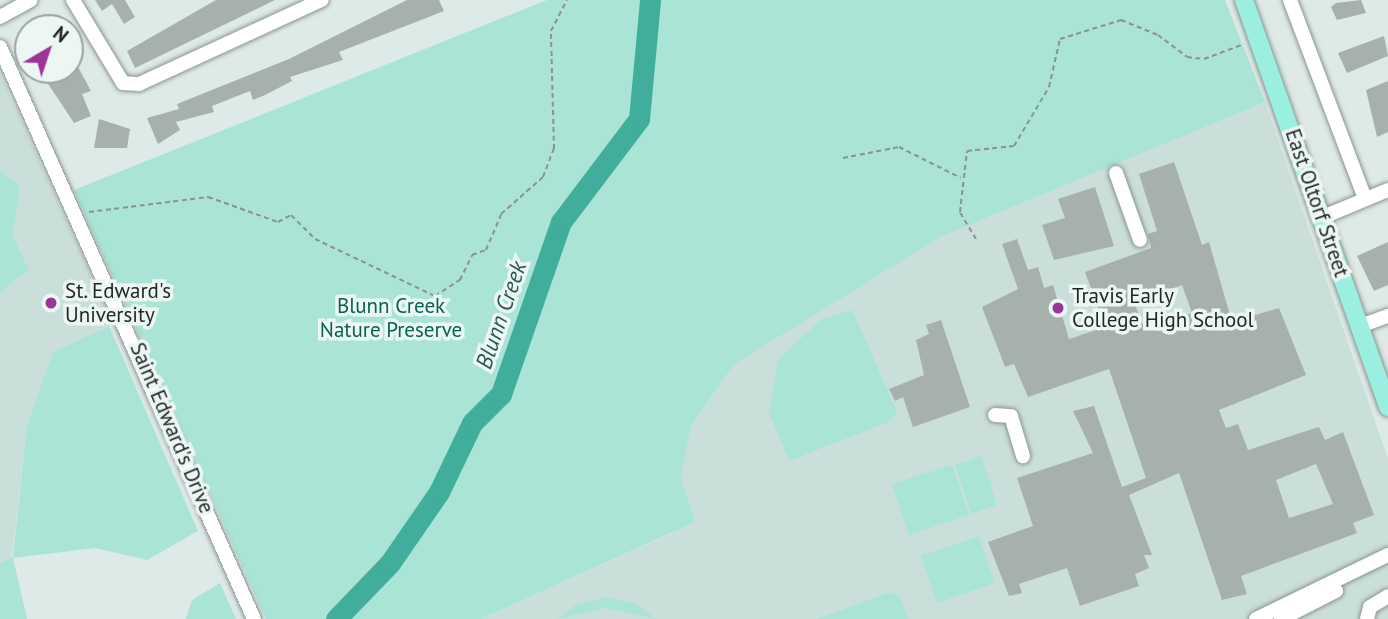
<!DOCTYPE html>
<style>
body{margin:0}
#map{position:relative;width:1388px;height:619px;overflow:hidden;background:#deeae7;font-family:"PT Sans",sans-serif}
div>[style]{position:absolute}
.built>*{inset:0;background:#cbdfda}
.green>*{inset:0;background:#a9e4d7}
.river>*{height:21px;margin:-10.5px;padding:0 10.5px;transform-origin:10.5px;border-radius:10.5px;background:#40ae9a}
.building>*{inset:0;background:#a6b1ae}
.path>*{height:2px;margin-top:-1px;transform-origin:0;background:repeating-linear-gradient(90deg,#8a9391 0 5px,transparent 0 8.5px)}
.roads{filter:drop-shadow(0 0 2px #8a9592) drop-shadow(0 0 2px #8a9592)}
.minor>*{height:14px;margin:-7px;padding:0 7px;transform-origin:7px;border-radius:7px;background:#fff}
.major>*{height:18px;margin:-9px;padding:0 9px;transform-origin:9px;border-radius:9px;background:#9aefe0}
.dots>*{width:19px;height:19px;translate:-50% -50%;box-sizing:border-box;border:4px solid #ecf7f4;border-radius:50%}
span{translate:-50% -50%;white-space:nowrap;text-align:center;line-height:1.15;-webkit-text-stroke:7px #ecf7f4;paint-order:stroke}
.street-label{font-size:21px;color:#222726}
.poi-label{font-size:21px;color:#222726}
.left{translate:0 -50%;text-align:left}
.park-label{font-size:21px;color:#056355}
.water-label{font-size:23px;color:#2a584f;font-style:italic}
.north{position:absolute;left:14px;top:14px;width:70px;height:70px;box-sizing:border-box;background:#ecf7f4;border:2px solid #9ba4a2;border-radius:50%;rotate:39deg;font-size:19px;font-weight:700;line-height:28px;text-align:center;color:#222726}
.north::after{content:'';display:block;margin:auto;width:24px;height:32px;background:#9c3599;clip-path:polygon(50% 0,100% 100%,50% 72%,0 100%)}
</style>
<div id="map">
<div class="built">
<i style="clip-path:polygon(0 73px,113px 324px,53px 352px,27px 424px,12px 558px,0 563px)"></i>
<i style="clip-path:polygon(1265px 102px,1388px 459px,1388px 619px,481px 619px,672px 533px,619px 380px,1035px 193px)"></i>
</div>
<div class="green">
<i style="clip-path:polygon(547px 0,1225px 0,1265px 102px,942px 236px,733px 365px,691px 426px,681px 477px,695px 522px,481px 619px,266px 619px,74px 190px)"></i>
<i style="clip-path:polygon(0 170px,20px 187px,12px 235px,29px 270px,0 292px)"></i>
<i style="clip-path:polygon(852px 310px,897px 411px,891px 421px,789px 461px,769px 412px,778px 360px,820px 320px)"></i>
<i style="clip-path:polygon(109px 326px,198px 531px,147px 560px,95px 548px,13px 558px,27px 619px,0 619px,0 563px,13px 557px,27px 424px,53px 352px)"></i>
<i style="clip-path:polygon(981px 456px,997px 505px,971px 514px,955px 465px)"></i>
<i style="clip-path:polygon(952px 465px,969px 515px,909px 535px,892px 484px)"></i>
<i style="clip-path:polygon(979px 536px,995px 583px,937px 603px,921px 556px)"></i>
<i style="clip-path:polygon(220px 583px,236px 619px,186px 619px,192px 600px)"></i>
<i style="clip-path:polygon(890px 592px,900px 596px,908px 619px,817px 619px)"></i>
<i style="clip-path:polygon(606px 597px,636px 604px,656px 619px,606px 608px,557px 619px,575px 605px)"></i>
</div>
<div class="river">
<i style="left:336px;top:619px;width:78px;rotate:-46deg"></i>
<i style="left:390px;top:563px;width:86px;rotate:-55.4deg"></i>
<i style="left:439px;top:492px;width:76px;rotate:-64.4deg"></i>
<i style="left:472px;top:423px;width:41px;rotate:-45deg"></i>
<i style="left:501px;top:394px;width:182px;rotate:-70.8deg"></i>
<i style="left:561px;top:222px;width:129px;rotate:-52.9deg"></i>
<i style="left:639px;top:119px;width:120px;rotate:-84.7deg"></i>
</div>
<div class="building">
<i style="clip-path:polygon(95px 0,125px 0,135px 17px,124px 24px,112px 4px,102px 11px)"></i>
<i style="clip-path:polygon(216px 0,275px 0,135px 68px,127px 51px)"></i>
<i style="clip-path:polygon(407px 0,439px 0,444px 11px,339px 52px,343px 60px,290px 77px,292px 81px,265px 95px,253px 100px,250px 91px,212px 106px,214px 112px,176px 122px,180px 130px,158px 144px,147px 118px,179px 109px,177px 104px,289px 59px)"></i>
<i style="clip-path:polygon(1361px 0,1366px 13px,1337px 20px,1331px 7px,1336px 3px)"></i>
<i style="clip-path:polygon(1384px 36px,1388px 56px,1347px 73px,1338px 53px)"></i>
<i style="clip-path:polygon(70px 52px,91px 91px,82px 94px,91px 116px,74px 123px,39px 70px,70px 70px)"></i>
<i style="clip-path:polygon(1388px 81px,1388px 132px,1377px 137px,1366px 90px)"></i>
<i style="clip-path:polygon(99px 119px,130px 129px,127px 148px,94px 148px)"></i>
<i style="clip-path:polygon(evenodd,1174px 162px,1202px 245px,1209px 242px,1232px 322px,1279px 308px,1306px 375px,1219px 410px,1226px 428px,1238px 424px,1248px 450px,1319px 427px,1325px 440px,1343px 432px,1374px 515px,1353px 523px,1357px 533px,1241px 576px,1247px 594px,1222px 600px,1179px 473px,1129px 495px,1152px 555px,1144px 555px,1149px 568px,1135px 574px,1139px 586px,1080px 606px,1067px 568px,1019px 584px,1022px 593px,1009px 596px,988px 542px,1033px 526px,1017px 478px,1093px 453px,1073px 411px,1094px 406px,1122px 487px,1146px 478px,1109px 369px,1028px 397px,1014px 364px,1005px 367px,982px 307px,1018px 289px,1002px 244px,1017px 239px,1028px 270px,1038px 267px,1044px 288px,1053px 285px,1069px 339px,1105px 327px,1085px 272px,1151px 248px,1148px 234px,1157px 231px,1139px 174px,1174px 162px,1182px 285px,1192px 313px,1145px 330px,1134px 302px,1182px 285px,1174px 162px,1316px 464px,1333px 504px,1289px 518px,1276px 480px,1316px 464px)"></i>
<i style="clip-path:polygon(1095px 187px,1114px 246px,1054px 260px,1042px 225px,1065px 218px,1058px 199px)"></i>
<i style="clip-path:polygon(1388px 242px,1388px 285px,1374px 291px,1357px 256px)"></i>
<i style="clip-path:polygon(941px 320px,970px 407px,913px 427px,903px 397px,895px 401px,889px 389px,924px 375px,916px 340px,929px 334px,926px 325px)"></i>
</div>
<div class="path">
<i style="left:843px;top:158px;width:57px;rotate:-11.1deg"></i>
<i style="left:899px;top:147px;width:69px;rotate:26.6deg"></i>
<i style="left:89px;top:212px;width:120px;rotate:-7.2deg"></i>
<i style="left:208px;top:197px;width:74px;rotate:19.7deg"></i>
<i style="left:278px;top:222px;width:15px;rotate:-28deg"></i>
<i style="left:291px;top:215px;width:34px;rotate:45deg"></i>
<i style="left:315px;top:239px;width:133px;rotate:25.4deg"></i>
<i style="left:435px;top:296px;width:30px;rotate:-33deg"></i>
<i style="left:460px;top:280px;width:28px;rotate:-64deg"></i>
<i style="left:472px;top:255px;width:15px;rotate:-20deg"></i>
<i style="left:486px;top:250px;width:39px;rotate:-67deg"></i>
<i style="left:501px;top:214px;width:56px;rotate:-41.4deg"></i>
<i style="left:543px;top:177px;width:30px;rotate:-69deg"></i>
<i style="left:554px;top:149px;width:118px;rotate:-91.5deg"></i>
<i style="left:551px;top:31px;width:35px;rotate:-63deg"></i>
<i style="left:976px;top:239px;width:31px;rotate:-121deg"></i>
<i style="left:960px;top:212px;width:61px;rotate:-83.5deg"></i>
<i style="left:967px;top:151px;width:47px;rotate:-6.1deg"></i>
<i style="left:1014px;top:146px;width:69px;rotate:-59.3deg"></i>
<i style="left:1049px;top:87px;width:49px;rotate:-77.1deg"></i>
<i style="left:1060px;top:39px;width:64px;rotate:-17.3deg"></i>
<i style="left:1121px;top:20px;width:40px;rotate:22deg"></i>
<i style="left:1158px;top:35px;width:36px;rotate:37deg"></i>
<i style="left:1187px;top:57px;width:17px;rotate:7deg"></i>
<i style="left:1204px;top:59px;width:43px;rotate:-20.6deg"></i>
</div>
<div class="roads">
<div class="minor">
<i style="left:73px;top:0;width:97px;rotate:58.9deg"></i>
<i style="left:123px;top:83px;width:16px;rotate:4deg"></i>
<i style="left:139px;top:84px;width:201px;rotate:-24.7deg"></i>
<i style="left:1290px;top:0;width:213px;rotate:69.3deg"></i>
<i style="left:0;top:17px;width:35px;rotate:-29deg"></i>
<i style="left:0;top:47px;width:626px;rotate:66.06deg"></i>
<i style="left:1116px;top:173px;width:71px;rotate:70.3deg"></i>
<i style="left:1323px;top:217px;width:70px;rotate:-22.6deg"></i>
<i style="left:1360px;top:326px;width:30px;rotate:-20deg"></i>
<i style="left:995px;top:415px;width:16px;rotate:4deg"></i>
<i style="left:1011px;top:416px;width:42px;rotate:73.3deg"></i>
<i style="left:1256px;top:619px;width:147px;rotate:-25.9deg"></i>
<i style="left:1281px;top:619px;width:62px;rotate:-27deg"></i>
<i style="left:1367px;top:619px;width:12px;rotate:-76deg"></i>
<i style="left:1370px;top:607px;width:21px;rotate:-31deg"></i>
</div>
<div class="major">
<i style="left:1244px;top:0;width:432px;rotate:70.5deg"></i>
</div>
</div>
<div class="dots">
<i style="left:51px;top:303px;background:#9c3599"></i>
<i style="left:1058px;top:308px;background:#9c3599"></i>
</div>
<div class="street-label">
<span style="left:1317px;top:203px;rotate:71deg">East Oltorf Street</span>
<span style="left:172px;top:428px;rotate:67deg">Saint Edward's Drive</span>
</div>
<div class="poi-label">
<span class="left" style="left:65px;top:303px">St. Edward's<br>University</span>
<span class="left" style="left:1072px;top:308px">Travis Early<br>College High School</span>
</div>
<div class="park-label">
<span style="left:391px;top:318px">Blunn Creek<br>Nature Preserve</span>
</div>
<div class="water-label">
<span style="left:501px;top:315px;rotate:-71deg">Blunn Creek</span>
</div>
<div class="north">N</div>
</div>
